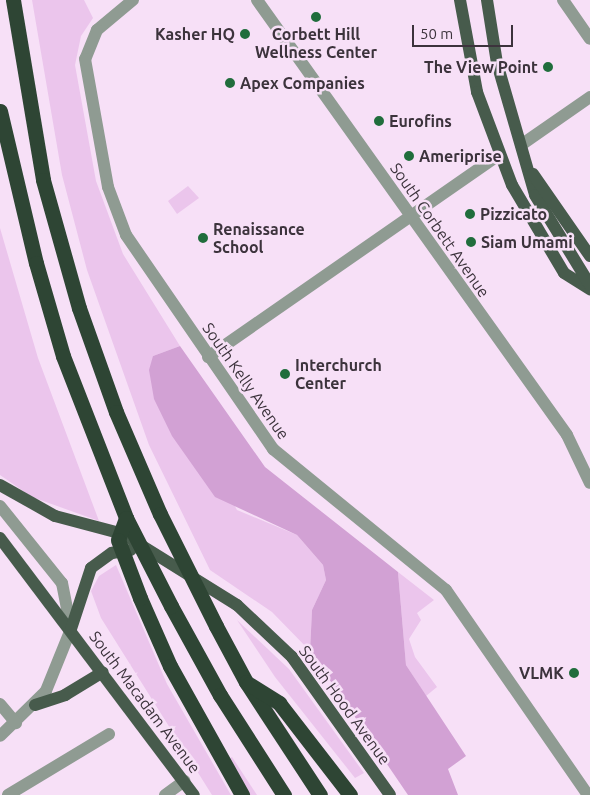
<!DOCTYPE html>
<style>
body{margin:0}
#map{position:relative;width:590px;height:795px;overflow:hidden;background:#f7e0f7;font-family:Ubuntu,sans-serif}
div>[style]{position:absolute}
.green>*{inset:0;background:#ebc5ec}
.forest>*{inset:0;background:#d2a1d4}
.minor>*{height:12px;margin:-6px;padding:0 6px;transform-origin:6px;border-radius:6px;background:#8f9b92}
.major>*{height:12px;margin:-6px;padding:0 6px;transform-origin:6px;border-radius:6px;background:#475b4c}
.highway>*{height:15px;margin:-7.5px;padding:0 7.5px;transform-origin:7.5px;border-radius:7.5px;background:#2e4534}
.highway-bridge>*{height:15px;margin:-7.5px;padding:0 7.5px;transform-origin:7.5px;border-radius:7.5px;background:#2e4534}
.dots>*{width:14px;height:14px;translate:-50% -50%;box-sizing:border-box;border:2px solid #f7e0f7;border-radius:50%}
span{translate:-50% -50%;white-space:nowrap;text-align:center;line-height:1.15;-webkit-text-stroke:5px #f7e0f7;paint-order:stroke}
.poi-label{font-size:16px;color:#3c333c;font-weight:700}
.right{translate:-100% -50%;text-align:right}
.left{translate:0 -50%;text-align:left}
.street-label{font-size:16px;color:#3c333c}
.scale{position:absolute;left:412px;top:25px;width:101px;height:22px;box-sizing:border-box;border:2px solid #3c333c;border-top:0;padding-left:6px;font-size:15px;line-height:18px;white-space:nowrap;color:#3c333c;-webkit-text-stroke:4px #f7e0f7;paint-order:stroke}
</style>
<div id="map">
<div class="green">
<i style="clip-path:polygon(32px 0,84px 0,93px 18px,81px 36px,75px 65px,96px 181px,123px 254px,180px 346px,153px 356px,237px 510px,297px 535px,323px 565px,326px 580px,312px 610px,310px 651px,272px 612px,210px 570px,149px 445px,87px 270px,62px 175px)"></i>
<i style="clip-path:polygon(188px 186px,199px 198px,177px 214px,168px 201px)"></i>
<i style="clip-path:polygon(0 228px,38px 358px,99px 521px,32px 497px,0 475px)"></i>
<i style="clip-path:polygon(116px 565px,167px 684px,231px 795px,212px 795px,101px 618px,91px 591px,99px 576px)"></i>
<i style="clip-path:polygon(398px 572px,434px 600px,417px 613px,421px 620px,409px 639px,415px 657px,437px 687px,426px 696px,406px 665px)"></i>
<i style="clip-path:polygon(237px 620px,289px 669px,364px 773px,355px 778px,275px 677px)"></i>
<i style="clip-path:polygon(232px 757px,257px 795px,250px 795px,229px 759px)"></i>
</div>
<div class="forest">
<i style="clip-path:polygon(180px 346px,265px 467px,398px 572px,406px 665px,466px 756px,448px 769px,458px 795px,408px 795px,310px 651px,312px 610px,326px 580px,323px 565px,297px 535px,215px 497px,172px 436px,154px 399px,149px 370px,153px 356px)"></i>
</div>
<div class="minor">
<i style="left:133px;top:0;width:47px;rotate:140.2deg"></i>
<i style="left:97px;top:30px;width:31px;rotate:112deg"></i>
<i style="left:85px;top:59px;width:130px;rotate:79.8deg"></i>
<i style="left:108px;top:187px;width:51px;rotate:69.4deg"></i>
<i style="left:126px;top:235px;width:260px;rotate:55.5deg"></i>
<i style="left:273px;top:449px;width:223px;rotate:39.2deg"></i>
<i style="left:446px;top:590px;width:249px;rotate:55.3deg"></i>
<i style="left:257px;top:0;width:534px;rotate:54.52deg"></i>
<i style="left:567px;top:435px;width:53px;rotate:64.4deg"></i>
<i style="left:563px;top:0;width:47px;rotate:55.3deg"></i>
<i style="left:521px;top:145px;width:84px;rotate:-34.8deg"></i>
<i style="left:208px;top:357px;width:354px;rotate:-34.8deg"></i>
<i style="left:0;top:506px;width:99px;rotate:51.2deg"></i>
<i style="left:62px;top:583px;width:47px;rotate:78.9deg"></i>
<i style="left:71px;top:629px;width:67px;rotate:112deg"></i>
<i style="left:46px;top:691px;width:64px;rotate:135.6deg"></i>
<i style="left:0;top:704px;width:25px;rotate:50deg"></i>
<i style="left:8px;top:795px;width:118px;rotate:-31.1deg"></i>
<i style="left:165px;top:795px;width:24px;rotate:-36deg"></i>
</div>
<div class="major">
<i style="left:460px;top:0;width:94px;rotate:79.5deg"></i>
<i style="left:477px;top:92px;width:99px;rotate:69.4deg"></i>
<i style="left:512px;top:185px;width:102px;rotate:59.4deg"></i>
<i style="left:564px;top:273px;width:31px;rotate:32deg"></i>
<i style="left:487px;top:0;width:64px;rotate:81deg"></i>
<i style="left:497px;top:63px;width:137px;rotate:73.9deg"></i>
<i style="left:535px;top:195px;width:105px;rotate:58.6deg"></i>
<i style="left:533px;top:174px;width:100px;rotate:55.2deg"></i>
<i style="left:0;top:485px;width:63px;rotate:29.4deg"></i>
<i style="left:55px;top:516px;width:70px;rotate:14.8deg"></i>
<i style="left:123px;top:534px;width:134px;rotate:31.9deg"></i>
<i style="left:237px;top:605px;width:76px;rotate:43.4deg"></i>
<i style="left:292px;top:657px;width:169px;rotate:54.6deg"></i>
<i style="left:0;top:538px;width:322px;rotate:53deg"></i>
<i style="left:71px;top:629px;width:64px;rotate:-71.8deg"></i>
<i style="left:91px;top:568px;width:26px;rotate:-36deg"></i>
<i style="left:112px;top:553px;width:19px;rotate:-9deg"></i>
<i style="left:35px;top:705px;width:32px;rotate:-18deg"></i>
<i style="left:65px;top:695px;width:44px;rotate:-31.2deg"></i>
</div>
<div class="highway">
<i style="left:13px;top:0;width:182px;rotate:80.5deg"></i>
<i style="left:43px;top:180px;width:133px;rotate:74.3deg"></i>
<i style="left:79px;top:308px;width:110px;rotate:70.4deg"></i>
<i style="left:116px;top:412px;width:111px;rotate:66.7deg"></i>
<i style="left:0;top:111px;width:156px;rotate:76.7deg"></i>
<i style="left:36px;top:263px;width:97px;rotate:73.8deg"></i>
<i style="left:63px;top:356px;width:174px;rotate:68.7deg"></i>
<i style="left:140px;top:598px;width:74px;rotate:66.2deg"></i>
<i style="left:170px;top:666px;width:148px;rotate:60.8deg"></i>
<i style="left:171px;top:606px;width:102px;rotate:61.2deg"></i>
<i style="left:220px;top:695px;width:119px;rotate:57.4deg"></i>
<i style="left:216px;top:626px;width:64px;rotate:61.8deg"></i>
<i style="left:246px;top:682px;width:135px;rotate:56.8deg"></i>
<i style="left:249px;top:684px;width:36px;rotate:32deg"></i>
<i style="left:279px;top:703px;width:116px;rotate:52.3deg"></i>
</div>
<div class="highway-bridge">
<i style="left:160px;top:514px;width:125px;rotate:63.4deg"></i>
<i style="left:126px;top:518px;width:99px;rotate:62.9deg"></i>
<i style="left:126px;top:518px;width:23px;rotate:110deg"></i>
<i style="left:118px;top:540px;width:62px;rotate:69.2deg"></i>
</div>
<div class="dots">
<i style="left:316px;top:17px;background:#206d3c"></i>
<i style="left:245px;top:34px;background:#206d3c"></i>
<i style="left:548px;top:67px;background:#206d3c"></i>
<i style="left:230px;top:83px;background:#206d3c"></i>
<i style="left:379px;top:121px;background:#206d3c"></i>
<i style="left:409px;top:156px;background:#206d3c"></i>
<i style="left:470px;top:214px;background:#206d3c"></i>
<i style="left:203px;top:238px;background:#206d3c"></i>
<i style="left:471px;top:242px;background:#206d3c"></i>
<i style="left:285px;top:374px;background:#206d3c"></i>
<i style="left:574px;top:673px;background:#206d3c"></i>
</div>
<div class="poi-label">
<span class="right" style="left:235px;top:34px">Kasher HQ</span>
<span style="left:316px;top:43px">Corbett Hill<br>Wellness Center</span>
<span class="right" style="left:538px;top:67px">The View Point</span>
<span class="left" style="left:240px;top:83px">Apex Companies</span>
<span class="left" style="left:389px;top:121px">Eurofins</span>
<span class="left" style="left:419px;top:156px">Ameriprise</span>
<span class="left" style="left:480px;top:214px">Pizzicato</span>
<span class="left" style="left:213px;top:238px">Renaissance<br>School</span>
<span class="left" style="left:481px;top:242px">Siam Umami</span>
<span class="left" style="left:295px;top:374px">Interchurch<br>Center</span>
<span class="right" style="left:564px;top:673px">VLMK</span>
</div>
<div class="street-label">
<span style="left:440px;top:230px;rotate:55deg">South Corbett Avenue</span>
<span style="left:246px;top:381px;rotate:55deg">South Kelly Avenue</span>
<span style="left:145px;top:702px;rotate:53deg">South Macadam Avenue</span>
<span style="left:345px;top:705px;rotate:54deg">South Hood Avenue</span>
</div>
<div class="scale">50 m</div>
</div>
